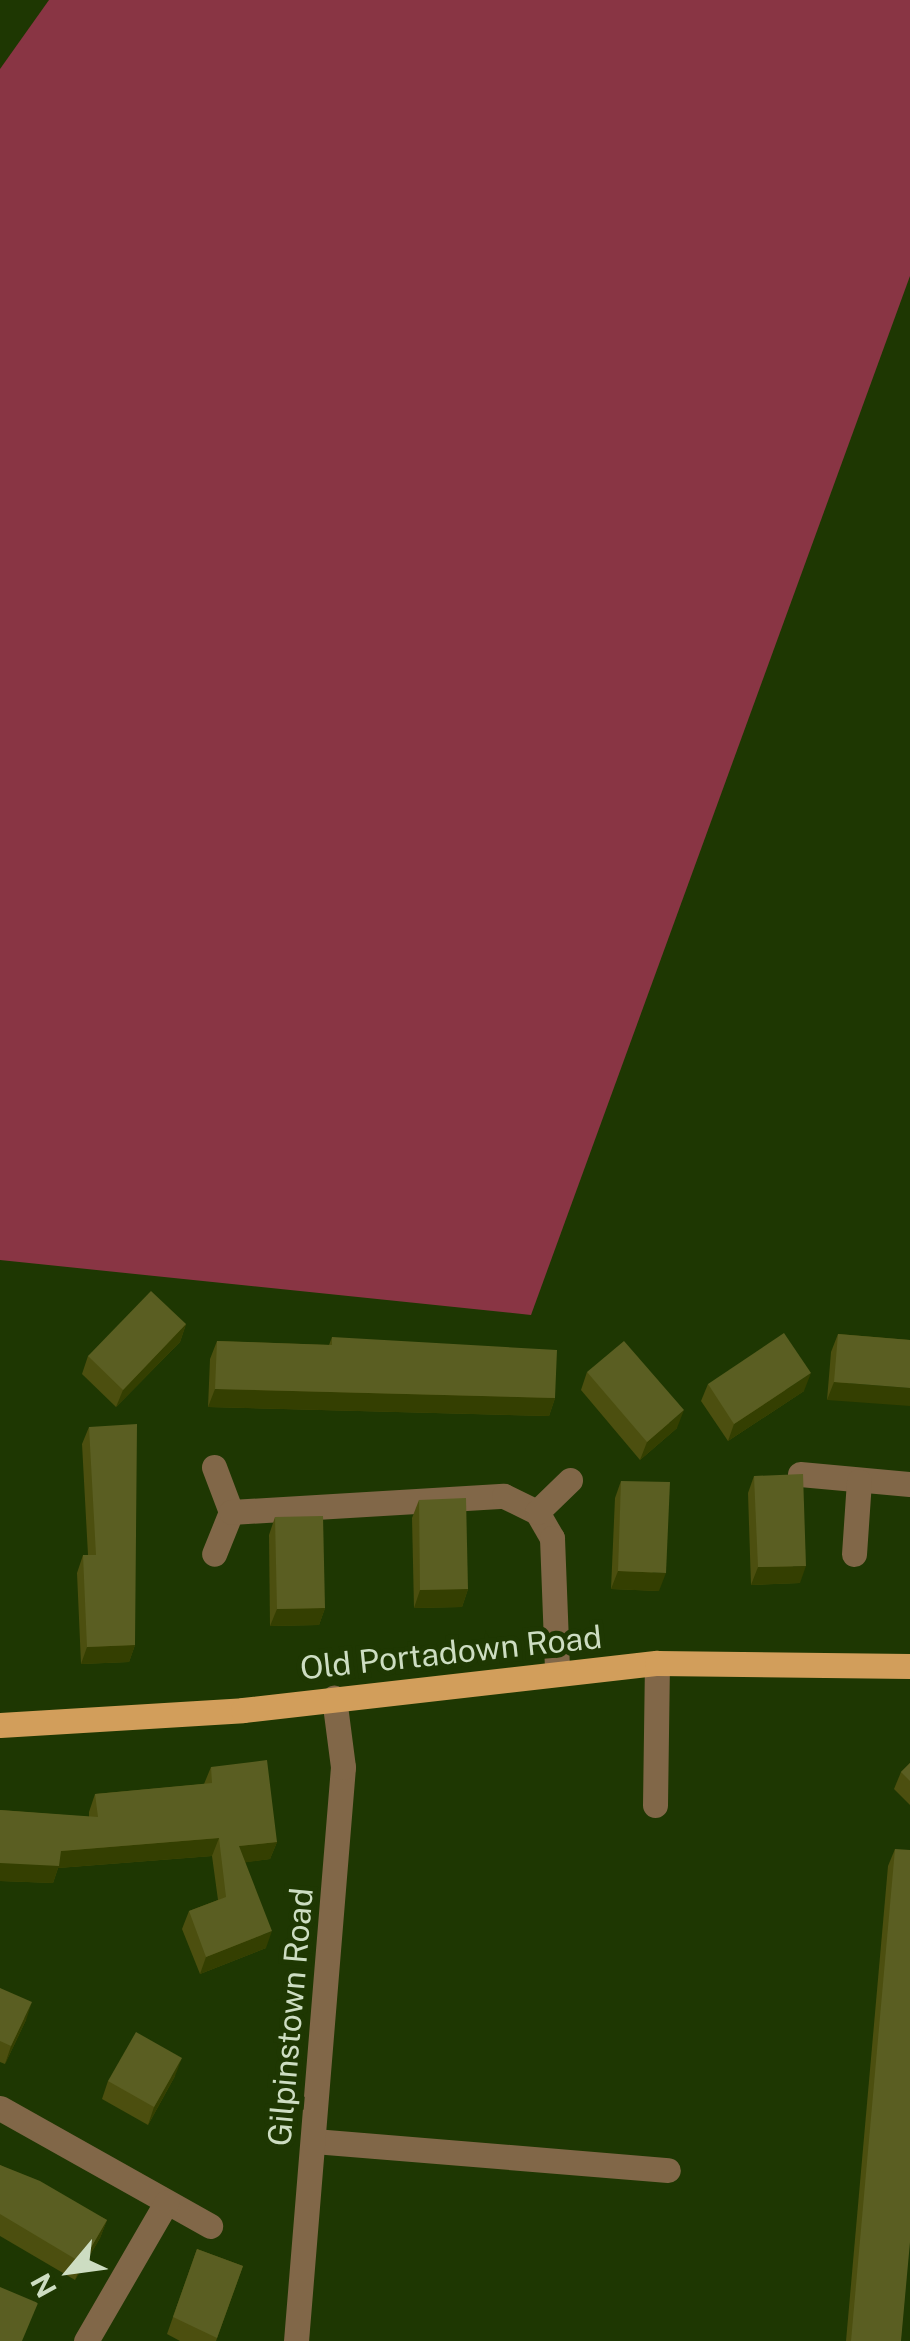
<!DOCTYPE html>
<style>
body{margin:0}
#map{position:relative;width:910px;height:2341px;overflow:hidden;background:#1e3702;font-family:"Public Sans",sans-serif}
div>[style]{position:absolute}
.green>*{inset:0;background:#893544}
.minor>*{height:25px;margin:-12.5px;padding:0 12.5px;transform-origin:12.5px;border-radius:12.5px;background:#816748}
.major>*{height:25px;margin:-12.5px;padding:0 12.5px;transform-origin:12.5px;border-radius:12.5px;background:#d29e5b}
.wall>*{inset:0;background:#4c4f0f}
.shaded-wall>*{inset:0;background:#343f01}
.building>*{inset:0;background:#5a5e22}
span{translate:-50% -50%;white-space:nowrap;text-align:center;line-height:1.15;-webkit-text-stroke:10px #1e3702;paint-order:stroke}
.street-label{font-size:32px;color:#cdddc2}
.north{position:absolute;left:20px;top:2221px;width:100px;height:100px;-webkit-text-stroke:8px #1e3702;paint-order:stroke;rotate:241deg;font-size:28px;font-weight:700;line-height:40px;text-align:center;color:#cdddc2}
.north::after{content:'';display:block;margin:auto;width:35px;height:45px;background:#cdddc2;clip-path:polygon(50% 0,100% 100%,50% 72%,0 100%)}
</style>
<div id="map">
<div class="green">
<i style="clip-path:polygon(49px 0,910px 0,910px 276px,531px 1315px,0 1260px,0 69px)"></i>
</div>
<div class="minor">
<i style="left:214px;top:1467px;width:48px;rotate:69.3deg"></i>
<i style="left:231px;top:1512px;width:45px;rotate:112deg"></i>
<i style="left:800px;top:1474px;width:110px;rotate:5.2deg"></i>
<i style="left:231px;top:1512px;width:273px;rotate:-3.4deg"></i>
<i style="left:504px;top:1496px;width:37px;rotate:26deg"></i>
<i style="left:537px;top:1512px;width:30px;rotate:60deg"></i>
<i style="left:552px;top:1538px;width:133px;rotate:87.8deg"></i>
<i style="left:537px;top:1512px;width:46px;rotate:-44.1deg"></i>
<i style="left:854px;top:1554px;width:73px;rotate:-86.1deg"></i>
<i style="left:655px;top:1805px;width:142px;rotate:-89.2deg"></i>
<i style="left:0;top:2108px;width:241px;rotate:29.3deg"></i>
<i style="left:314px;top:2141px;width:355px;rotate:4.7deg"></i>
<i style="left:86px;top:2341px;width:160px;rotate:-59.9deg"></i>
<i style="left:296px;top:2341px;width:576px;rotate:-85.32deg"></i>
<i style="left:343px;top:1767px;width:70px;rotate:-97.4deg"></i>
</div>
<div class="major">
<i style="left:0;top:1725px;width:243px;rotate:-3.5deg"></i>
<i style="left:243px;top:1710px;width:417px;rotate:-6.5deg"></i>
<i style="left:657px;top:1663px;width:253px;rotate:0.7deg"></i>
</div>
<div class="wall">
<i style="clip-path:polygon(186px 1324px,180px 1342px,116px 1407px,82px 1374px,88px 1356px)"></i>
<i style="clip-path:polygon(838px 1334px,910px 1340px,827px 1400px,831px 1352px)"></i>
<i style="clip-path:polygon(332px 1337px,555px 1398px,549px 1416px,208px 1407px,210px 1359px,217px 1341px,329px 1345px)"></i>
<i style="clip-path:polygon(587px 1372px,677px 1428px,640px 1460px,581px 1390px)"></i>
<i style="clip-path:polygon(708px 1384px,804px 1391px,728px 1441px,701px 1401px)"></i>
<i style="clip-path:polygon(89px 1427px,135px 1645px,129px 1662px,81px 1664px,77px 1573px,83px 1555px,88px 1555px,82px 1444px)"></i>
<i style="clip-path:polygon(754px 1476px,800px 1583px,751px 1585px,748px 1493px)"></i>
<i style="clip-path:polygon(621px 1481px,659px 1591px,611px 1589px,615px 1498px)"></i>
<i style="clip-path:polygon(419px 1500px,468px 1589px,462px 1607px,414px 1608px,412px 1518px)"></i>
<i style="clip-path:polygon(275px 1517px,325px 1608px,319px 1625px,270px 1626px,269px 1535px)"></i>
<i style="clip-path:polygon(910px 1763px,910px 1805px,894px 1789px,901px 1772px)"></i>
<i style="clip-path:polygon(211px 1767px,277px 1842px,270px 1859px,245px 1862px,266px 1948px,200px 1974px,182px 1929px,189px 1911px,218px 1900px,212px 1856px,58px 1868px,53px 1883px,0 1881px,0 1810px,89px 1817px,89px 1812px,95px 1794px,204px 1784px)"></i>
<i style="clip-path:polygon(895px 1849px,901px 2341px,846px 2341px,888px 1866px)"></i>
<i style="clip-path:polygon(0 1988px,26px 2020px,5px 2064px,0 2062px)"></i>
<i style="clip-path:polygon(175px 2076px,148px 2125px,102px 2099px,108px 2081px)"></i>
<i style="clip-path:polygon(0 2165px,107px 2220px,100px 2238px,75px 2280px,0 2236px)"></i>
<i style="clip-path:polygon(197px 2249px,243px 2266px,216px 2341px,180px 2341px,167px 2334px)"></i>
</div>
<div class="shaded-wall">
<i style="clip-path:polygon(186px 1324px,180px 1342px,116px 1407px,123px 1390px)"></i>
<i style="clip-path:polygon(811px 1373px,804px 1391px,728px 1441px,734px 1424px)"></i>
<i style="clip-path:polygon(834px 1382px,910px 1388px,910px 1406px,827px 1400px)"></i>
<i style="clip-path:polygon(215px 1389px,555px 1398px,549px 1416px,208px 1407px)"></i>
<i style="clip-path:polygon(684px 1410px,677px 1428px,640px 1460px,647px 1442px)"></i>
<i style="clip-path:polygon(806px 1566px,800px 1583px,751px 1585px,758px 1567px)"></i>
<i style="clip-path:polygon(618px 1571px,666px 1573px,659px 1591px,611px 1589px)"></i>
<i style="clip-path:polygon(468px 1589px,462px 1607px,414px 1608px,420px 1590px)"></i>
<i style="clip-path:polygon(325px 1608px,319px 1625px,270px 1626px,277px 1609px)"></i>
<i style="clip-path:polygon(135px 1645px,129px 1662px,81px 1664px,87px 1647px)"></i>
<i style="clip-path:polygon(219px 1838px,212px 1856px,58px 1868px,53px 1883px,0 1881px,0 1863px,61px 1851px)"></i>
<i style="clip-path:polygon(277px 1842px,270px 1859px,233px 1864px,239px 1846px)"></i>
<i style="clip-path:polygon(272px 1931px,266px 1948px,200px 1974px,206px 1957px)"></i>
<i style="clip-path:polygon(32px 2002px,26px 2020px,5px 2064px,11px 2046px)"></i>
<i style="clip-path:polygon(182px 2058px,175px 2076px,148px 2125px,154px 2107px)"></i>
<i style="clip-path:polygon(107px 2220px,100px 2238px,75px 2280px,82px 2263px)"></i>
</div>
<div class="building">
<i style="clip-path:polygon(151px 1291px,186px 1324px,123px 1390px,88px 1356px)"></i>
<i style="clip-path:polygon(784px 1333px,811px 1373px,734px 1424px,708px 1384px)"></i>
<i style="clip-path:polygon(838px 1334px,910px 1340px,910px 1388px,834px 1382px)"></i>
<i style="clip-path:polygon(332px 1337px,557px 1350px,555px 1398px,215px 1389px,217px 1341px,332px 1345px)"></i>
<i style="clip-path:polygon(624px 1341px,684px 1410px,647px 1442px,587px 1372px)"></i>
<i style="clip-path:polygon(137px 1424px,135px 1645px,87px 1647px,83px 1555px,96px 1555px,89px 1427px)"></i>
<i style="clip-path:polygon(803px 1474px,806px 1566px,758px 1567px,754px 1476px)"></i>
<i style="clip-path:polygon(621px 1481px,670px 1482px,666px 1573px,618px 1571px)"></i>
<i style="clip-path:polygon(466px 1498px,468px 1589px,420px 1590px,419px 1500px)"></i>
<i style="clip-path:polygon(323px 1516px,325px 1608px,277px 1609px,275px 1517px)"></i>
<i style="clip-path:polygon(267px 1760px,277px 1842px,239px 1846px,272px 1931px,206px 1957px,189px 1911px,226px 1897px,219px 1838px,61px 1851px,59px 1866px,0 1863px,0 1810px,98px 1817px,95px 1794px,212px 1783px,211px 1767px)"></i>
<i style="clip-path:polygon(910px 1763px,910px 1781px,901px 1772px)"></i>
<i style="clip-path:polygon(895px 1849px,910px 1850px,910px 2242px,901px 2341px,851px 2341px)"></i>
<i style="clip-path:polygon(0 1988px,32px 2002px,11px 2046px,0 2041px)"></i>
<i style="clip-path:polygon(136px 2032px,182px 2058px,154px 2107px,108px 2081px)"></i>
<i style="clip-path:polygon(0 2165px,40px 2181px,107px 2220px,82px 2263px,0 2214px)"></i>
<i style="clip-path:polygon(197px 2249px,243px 2266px,217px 2338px,173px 2317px)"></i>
<i style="clip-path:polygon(0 2287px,38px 2303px,22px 2341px,0 2341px)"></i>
</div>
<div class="street-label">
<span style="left:451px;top:1653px;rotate:-6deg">Old Portadown Road</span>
<span style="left:291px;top:2017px;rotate:-85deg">Gilpinstown Road</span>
</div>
<div class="north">N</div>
</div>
